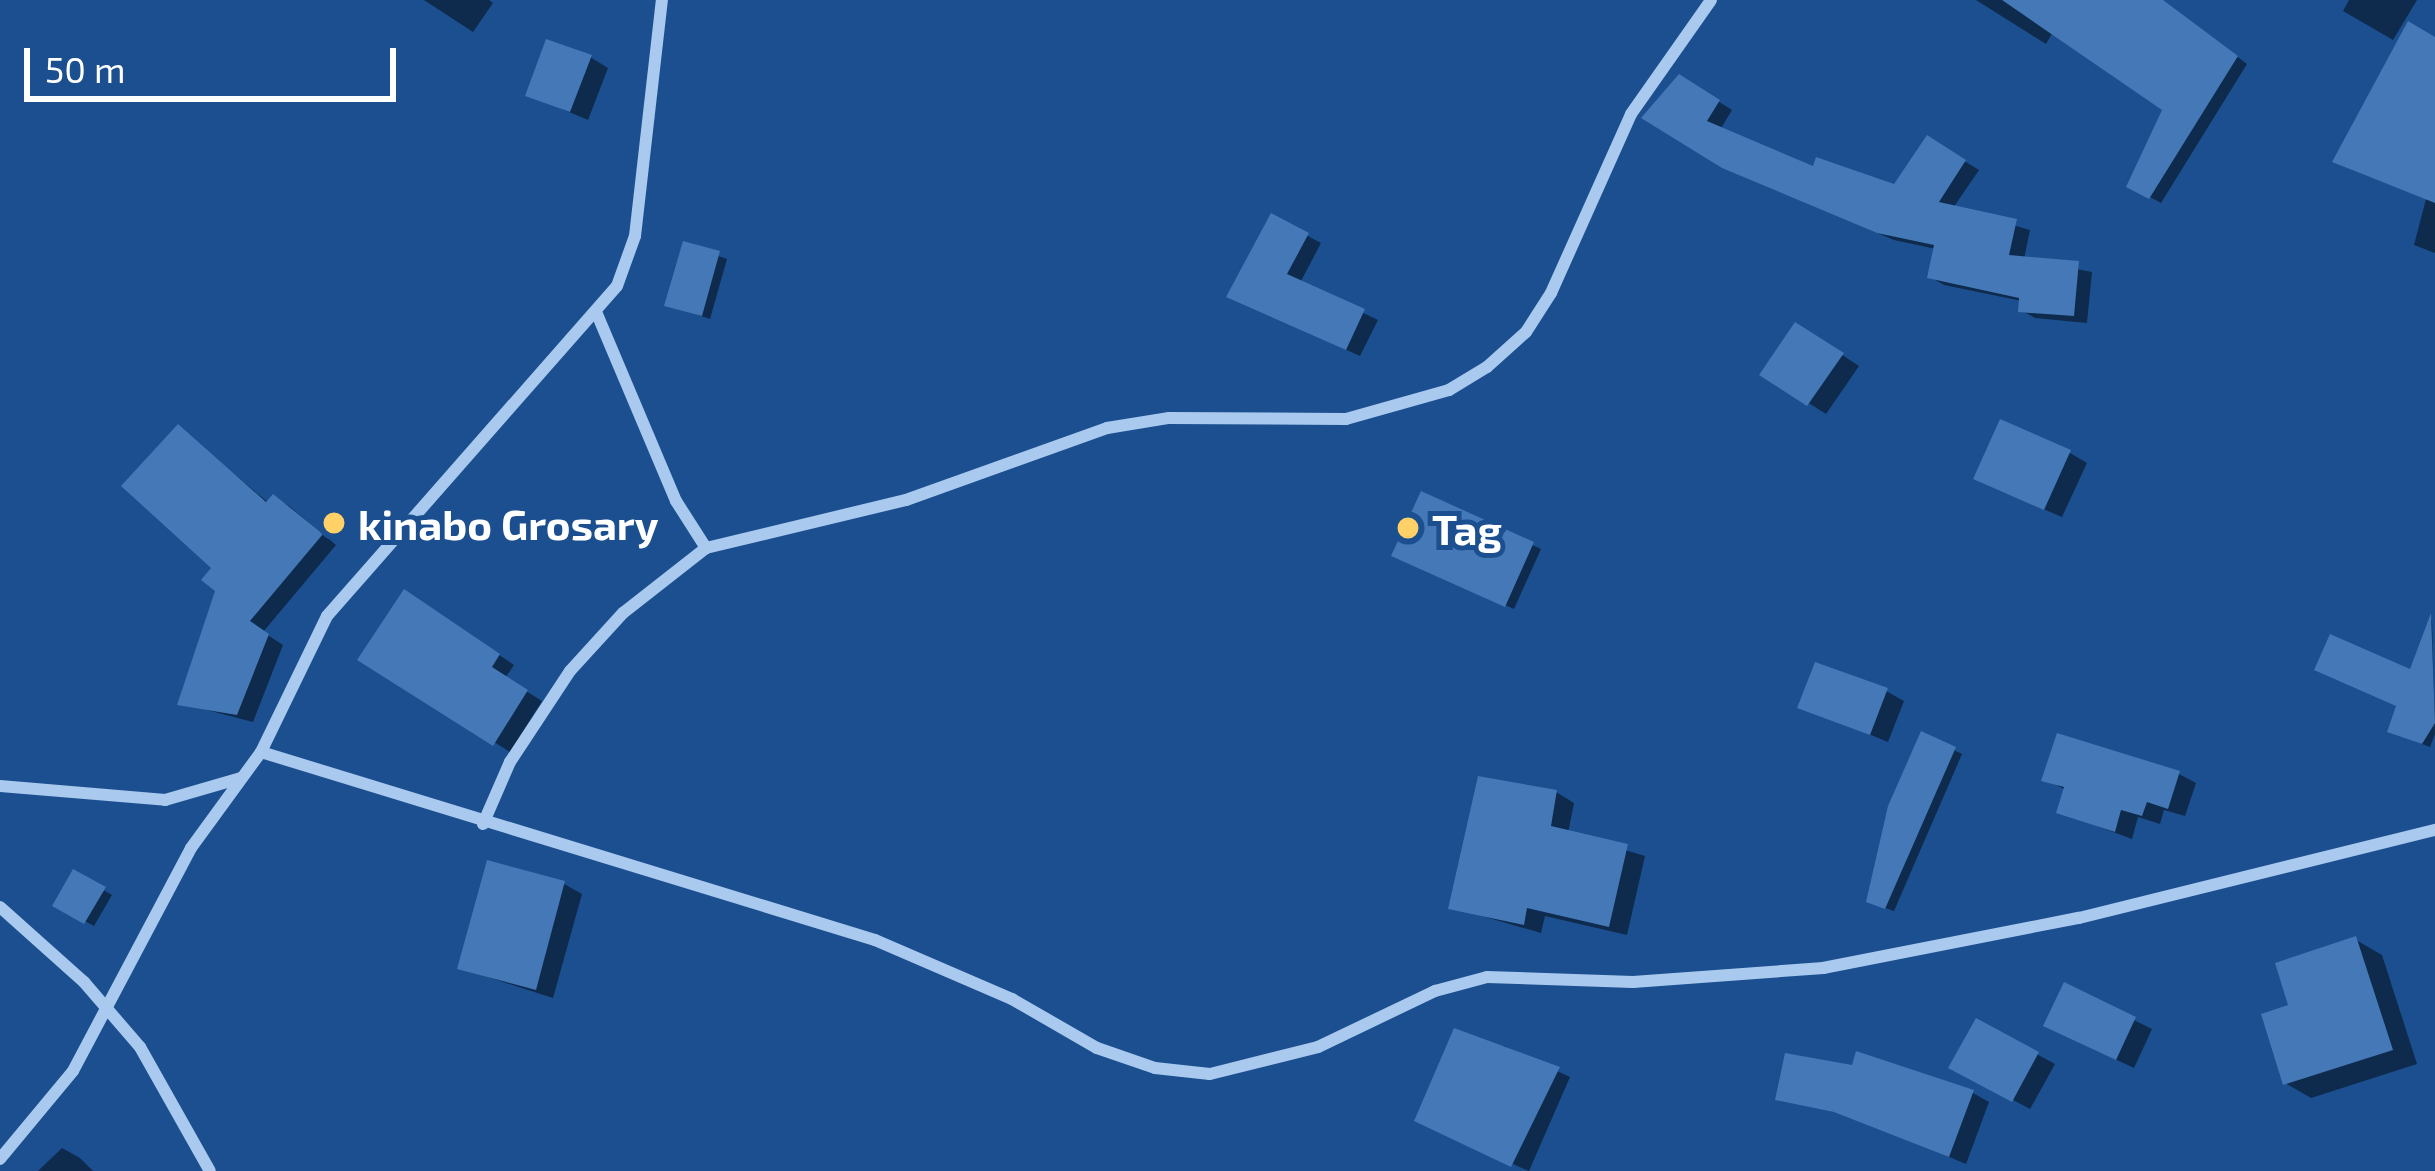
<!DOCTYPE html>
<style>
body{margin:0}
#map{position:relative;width:2435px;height:1171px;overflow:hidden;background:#1b4f8f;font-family:"Exo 2",sans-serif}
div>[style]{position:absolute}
.shadow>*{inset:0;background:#0007}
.building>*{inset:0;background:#4478b7}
.minor>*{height:12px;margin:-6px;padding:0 6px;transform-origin:6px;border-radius:6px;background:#a9c9ee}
.dots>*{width:33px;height:33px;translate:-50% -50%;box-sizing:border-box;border:6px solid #1b4f8f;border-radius:50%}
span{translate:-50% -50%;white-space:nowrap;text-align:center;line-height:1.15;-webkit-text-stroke:10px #1b4f8f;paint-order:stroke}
.poi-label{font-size:42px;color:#fff;font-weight:700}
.left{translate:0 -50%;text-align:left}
.scale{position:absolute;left:24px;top:48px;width:372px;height:54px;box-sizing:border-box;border:6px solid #fff;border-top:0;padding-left:15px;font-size:36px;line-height:42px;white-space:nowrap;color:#fff;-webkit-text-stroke:9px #1b4f8f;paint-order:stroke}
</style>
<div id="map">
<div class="shadow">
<i style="clip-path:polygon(424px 0,489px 0,493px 3px,473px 32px)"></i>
<i style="clip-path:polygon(1976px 0,2161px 0,2247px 64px,2161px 203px,2130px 186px,2165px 109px,2053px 32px,2046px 44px)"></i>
<i style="clip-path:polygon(2349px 0,2417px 0,2393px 40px,2343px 11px)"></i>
<i style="clip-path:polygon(2435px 41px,2435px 253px,2414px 245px,2426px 199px,2352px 170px)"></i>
<i style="clip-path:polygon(590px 57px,608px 68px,588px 120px,529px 95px)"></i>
<i style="clip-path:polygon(1694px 86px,1732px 110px,1720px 130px,1815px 170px,1896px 187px,1928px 139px,1979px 170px,1953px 208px,2030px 230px,2024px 259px,2092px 272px,2087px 323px,2035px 318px,2021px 310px,2022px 301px,1944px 285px,1930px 277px,1936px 249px,1894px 240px,1740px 175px,1646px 117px)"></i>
<i style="clip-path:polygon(1272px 217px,1321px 243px,1300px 283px,1378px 320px,1360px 356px,1244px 304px)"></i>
<i style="clip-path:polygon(685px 245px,727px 259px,710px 319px,668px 305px)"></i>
<i style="clip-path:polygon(1813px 336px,1859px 366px,1826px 414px,1763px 374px)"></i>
<i style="clip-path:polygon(178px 428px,269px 503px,274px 498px,289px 506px,336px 545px,263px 632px,283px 645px,253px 722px,180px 703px,218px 590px)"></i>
<i style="clip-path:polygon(2070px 453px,2087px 463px,2062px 517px,1994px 488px)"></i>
<i style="clip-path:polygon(1423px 495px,1541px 549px,1514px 609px,1403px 559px)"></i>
<i style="clip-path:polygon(420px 602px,514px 665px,505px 678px,542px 701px,510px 752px,361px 659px)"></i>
<i style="clip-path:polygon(2432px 619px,2435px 734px,2430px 747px,2398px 735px,2399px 706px)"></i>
<i style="clip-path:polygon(1886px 691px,1904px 701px,1888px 742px,1801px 706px)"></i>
<i style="clip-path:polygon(1954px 750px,1962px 754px,1894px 911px,1877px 905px)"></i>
<i style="clip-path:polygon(2179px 774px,2196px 783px,2185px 816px,2164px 810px,2160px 824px,2138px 817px,2132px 839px,2059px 812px,2066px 790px,2045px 779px)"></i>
<i style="clip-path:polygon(1556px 792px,1574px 803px,1568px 833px,1645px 856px,1627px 935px,1545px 916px,1541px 933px,1451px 907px)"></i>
<i style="clip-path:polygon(74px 873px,112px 895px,94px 926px,56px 905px)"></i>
<i style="clip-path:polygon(564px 884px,582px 894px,553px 998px,460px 968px)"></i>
<i style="clip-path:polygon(2356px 940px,2382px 955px,2417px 1064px,2311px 1098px,2285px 1083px,2292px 1007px)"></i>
<i style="clip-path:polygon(2065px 986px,2152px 1029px,2134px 1068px,2064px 1035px)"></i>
<i style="clip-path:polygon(1977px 1022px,2055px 1064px,2030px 1109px,1952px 1067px)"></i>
<i style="clip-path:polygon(1504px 1046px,1570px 1077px,1529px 1171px,1429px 1127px)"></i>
<i style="clip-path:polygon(1973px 1093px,1989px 1102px,1966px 1164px,1854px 1117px)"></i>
<i style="clip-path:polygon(62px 1148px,80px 1158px,93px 1171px,38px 1171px)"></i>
</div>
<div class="building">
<i style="clip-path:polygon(2002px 0,2163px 0,2238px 56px,2149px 199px,2126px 187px,2162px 110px)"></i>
<i style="clip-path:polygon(2408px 21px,2435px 37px,2435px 203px,2332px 162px)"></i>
<i style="clip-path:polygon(546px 39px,592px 55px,570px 112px,525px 96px)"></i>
<i style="clip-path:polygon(1679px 74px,1720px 100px,1707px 121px,1813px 166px,1816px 157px,1894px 184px,1927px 135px,1966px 160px,1939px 202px,2017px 219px,2009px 255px,2079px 261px,2074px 316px,2018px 312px,2019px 298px,1927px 278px,1934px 245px,1877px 233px,1722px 168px,1641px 118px)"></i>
<i style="clip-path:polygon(1271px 213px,1309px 233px,1287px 274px,1365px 309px,1346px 350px,1226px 297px)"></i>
<i style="clip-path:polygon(683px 241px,720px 251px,702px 316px,664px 306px)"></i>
<i style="clip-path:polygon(1795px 322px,1844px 353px,1807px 406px,1759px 375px)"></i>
<i style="clip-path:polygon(2000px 419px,2071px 450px,2044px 510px,1973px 479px)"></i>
<i style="clip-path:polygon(178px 424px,266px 502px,273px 494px,323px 534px,250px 621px,269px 634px,237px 715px,177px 705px,215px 591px,201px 580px,211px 568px,121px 486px)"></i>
<i style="clip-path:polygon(1421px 491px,1534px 542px,1505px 607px,1391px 556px)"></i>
<i style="clip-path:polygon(404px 589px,500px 654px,492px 667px,528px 690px,493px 746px,357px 660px)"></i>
<i style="clip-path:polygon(2431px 613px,2435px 723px,2422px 744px,2387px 732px,2396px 706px,2314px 670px,2330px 634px,2410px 669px)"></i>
<i style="clip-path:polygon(1815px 662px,1888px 688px,1870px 735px,1797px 708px)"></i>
<i style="clip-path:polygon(1921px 731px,1956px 747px,1885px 909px,1866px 902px,1888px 806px)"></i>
<i style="clip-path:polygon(2057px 733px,2180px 771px,2168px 809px,2147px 802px,2142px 816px,2121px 810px,2115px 832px,2056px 813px,2064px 787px,2041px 781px)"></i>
<i style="clip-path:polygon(1478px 776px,1557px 790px,1551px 826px,1628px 844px,1609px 927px,1527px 908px,1524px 925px,1448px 909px)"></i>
<i style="clip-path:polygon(487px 860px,565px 881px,536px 990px,457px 969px)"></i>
<i style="clip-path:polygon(73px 869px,106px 887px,84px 924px,52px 906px)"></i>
<i style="clip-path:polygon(2356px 936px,2393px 1050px,2283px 1085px,2261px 1014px,2288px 1005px,2275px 963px)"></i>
<i style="clip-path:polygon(2064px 982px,2136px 1017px,2116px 1060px,2043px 1026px)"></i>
<i style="clip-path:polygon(1976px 1018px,2039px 1052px,2012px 1102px,1948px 1068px)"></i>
<i style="clip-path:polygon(1454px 1028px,1560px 1067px,1511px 1167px,1414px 1121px)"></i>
<i style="clip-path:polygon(1856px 1051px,1974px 1090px,1949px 1157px,1834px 1112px,1775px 1100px,1785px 1053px,1852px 1065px)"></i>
</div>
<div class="minor">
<i style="left:597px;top:314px;width:203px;rotate:67.1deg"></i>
<i style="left:676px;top:501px;width:56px;rotate:57.4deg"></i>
<i style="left:261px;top:752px;width:642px;rotate:17.02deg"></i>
<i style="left:875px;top:940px;width:149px;rotate:23.3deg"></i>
<i style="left:1012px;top:999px;width:98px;rotate:30deg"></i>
<i style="left:1097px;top:1048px;width:61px;rotate:19deg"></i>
<i style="left:1155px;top:1068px;width:55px;rotate:6.2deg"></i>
<i style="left:1210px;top:1074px;width:111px;rotate:-14deg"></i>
<i style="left:1318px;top:1047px;width:130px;rotate:-25.6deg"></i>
<i style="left:1435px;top:991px;width:54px;rotate:-15.1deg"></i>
<i style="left:1487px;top:977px;width:146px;rotate:2deg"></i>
<i style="left:1633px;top:982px;width:191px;rotate:-4.2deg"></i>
<i style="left:1823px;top:968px;width:261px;rotate:-11.1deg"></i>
<i style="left:2079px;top:918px;width:367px;rotate:-13.9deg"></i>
<i style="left:0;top:786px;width:166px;rotate:4.8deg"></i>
<i style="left:165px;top:800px;width:79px;rotate:-16.1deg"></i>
<i style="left:483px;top:824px;width:68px;rotate:-66.5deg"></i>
<i style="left:510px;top:762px;width:109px;rotate:-56.6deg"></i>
<i style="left:570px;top:671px;width:79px;rotate:-47.6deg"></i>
<i style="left:623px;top:613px;width:105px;rotate:-38.1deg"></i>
<i style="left:706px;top:548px;width:206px;rotate:-13.5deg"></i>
<i style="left:906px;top:500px;width:214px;rotate:-19.7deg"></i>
<i style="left:1107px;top:428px;width:63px;rotate:-9.2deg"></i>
<i style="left:1169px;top:418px;width:177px;rotate:0.3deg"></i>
<i style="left:1346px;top:419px;width:107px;rotate:-15.7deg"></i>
<i style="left:1449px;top:390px;width:44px;rotate:-31.2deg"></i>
<i style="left:1487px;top:367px;width:52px;rotate:-41.9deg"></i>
<i style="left:1526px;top:332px;width:46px;rotate:-57.3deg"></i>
<i style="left:1551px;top:293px;width:196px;rotate:-65.9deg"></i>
<i style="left:1631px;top:114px;width:139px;rotate:-54.9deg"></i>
<i style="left:0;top:907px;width:113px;rotate:41.8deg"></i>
<i style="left:84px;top:982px;width:86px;rotate:49.3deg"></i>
<i style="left:140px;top:1047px;width:142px;rotate:60.6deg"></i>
<i style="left:0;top:1159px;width:114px;rotate:-50.3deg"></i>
<i style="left:73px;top:1071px;width:252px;rotate:-62.1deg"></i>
<i style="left:191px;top:848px;width:119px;rotate:-53.9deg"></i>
<i style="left:261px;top:752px;width:151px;rotate:-64.1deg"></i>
<i style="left:327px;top:616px;width:439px;rotate:-48.7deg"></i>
<i style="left:617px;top:286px;width:53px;rotate:-70.2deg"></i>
<i style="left:635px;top:236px;width:238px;rotate:-83.5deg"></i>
</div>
<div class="dots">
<i style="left:334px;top:523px;background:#ffd166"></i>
<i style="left:1408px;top:528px;background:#ffd166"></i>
</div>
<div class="poi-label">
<span class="left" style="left:358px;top:523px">kinabo Grosary</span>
<span class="left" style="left:1432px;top:528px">Tag</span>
</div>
<div class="scale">50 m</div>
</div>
